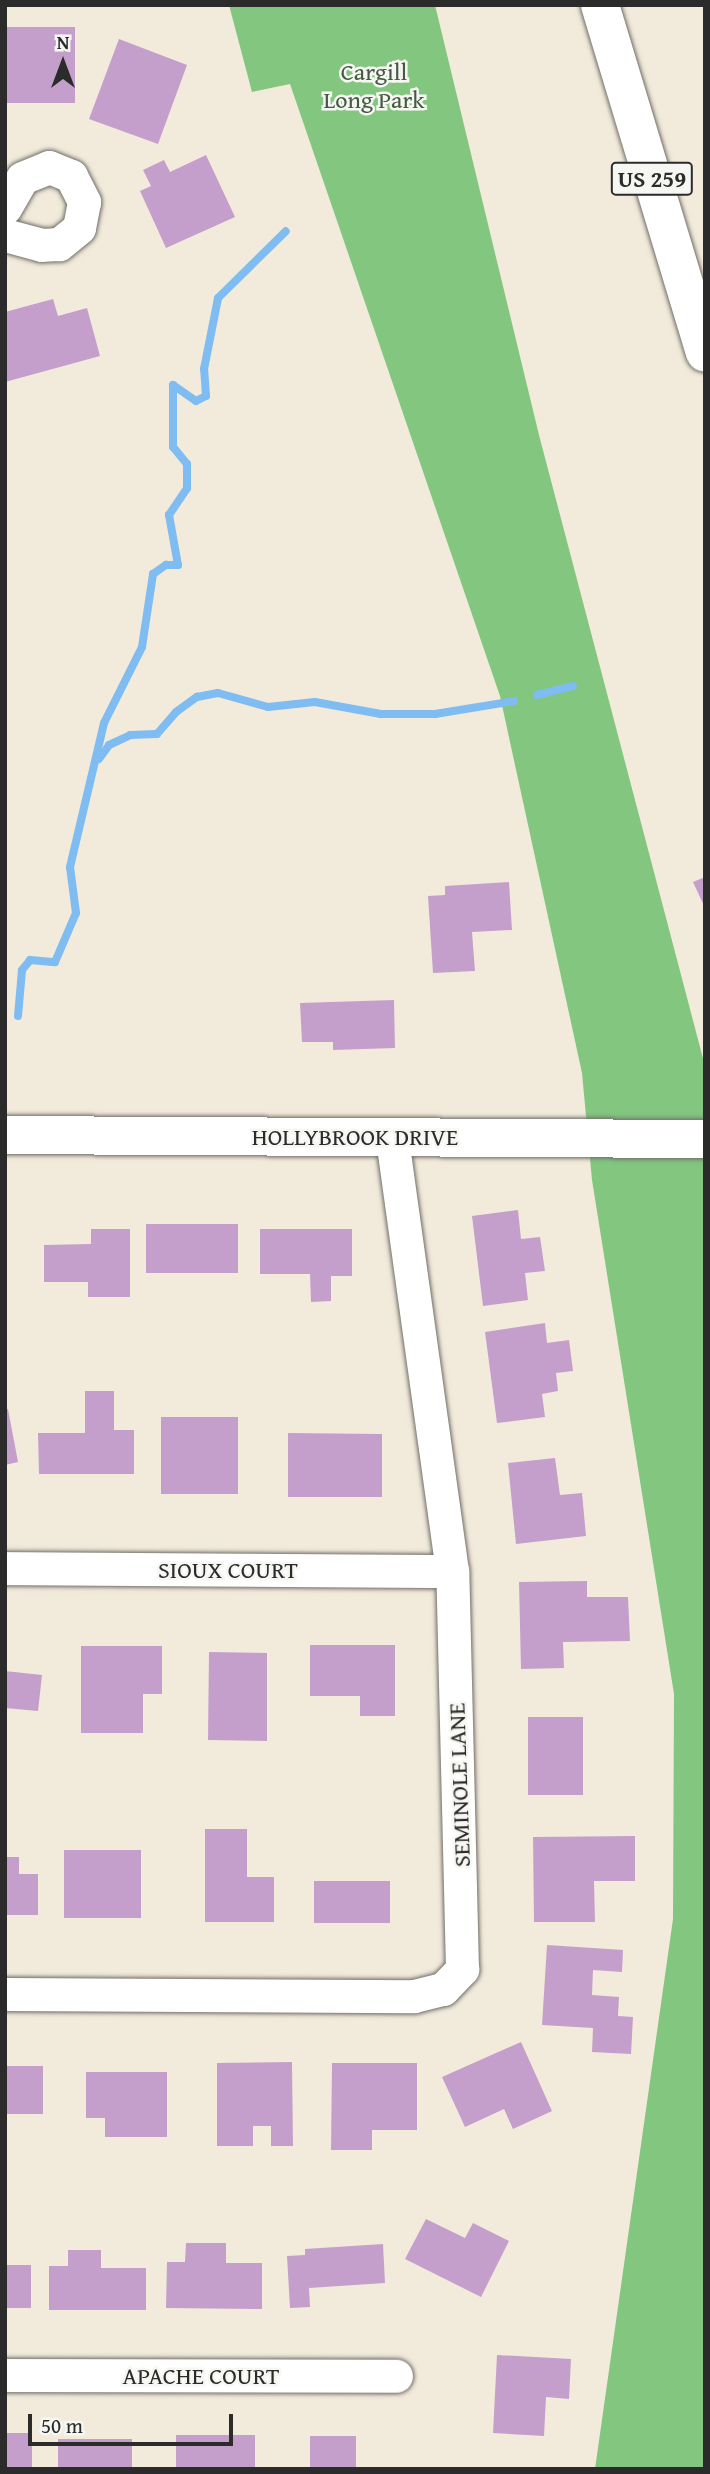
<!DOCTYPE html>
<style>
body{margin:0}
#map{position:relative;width:710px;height:2474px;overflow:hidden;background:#f2ebdb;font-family:"Gentium Book Plus",serif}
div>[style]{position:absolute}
.green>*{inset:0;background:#83c680}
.stream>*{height:8px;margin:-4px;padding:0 4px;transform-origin:4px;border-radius:4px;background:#7ebcf1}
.building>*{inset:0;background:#c49fcc}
.roads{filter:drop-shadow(0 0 2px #716e69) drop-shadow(0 0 2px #716e69)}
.minor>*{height:33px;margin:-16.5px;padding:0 16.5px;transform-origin:16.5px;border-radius:16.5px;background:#fff}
.major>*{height:38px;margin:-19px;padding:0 19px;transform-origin:19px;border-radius:19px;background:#fff}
span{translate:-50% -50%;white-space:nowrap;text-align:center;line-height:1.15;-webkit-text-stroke:5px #f6f6f2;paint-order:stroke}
.shield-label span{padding:2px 5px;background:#f6f6f2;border:2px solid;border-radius:5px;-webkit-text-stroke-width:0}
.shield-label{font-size:23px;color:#2b2b2b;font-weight:700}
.park-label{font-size:24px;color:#455a44}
.street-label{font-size:24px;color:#2b2b2b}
.frame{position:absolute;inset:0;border:7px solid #2b2b2b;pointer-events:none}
.north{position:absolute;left:28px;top:28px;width:70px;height:70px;-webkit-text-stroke:5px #f6f6f2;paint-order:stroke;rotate:0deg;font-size:19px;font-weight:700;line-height:28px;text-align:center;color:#2b2b2b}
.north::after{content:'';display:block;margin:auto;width:24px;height:32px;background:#2b2b2b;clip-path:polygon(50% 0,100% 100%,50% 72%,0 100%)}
.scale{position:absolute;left:28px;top:2414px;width:205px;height:32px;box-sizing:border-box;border:4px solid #2b2b2b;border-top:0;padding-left:9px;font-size:21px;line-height:24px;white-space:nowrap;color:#2b2b2b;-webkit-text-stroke:5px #f6f6f2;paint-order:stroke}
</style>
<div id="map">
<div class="green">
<i style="clip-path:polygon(229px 5px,435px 5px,539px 435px,705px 1066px,703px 2469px,595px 2469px,673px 1919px,674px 1694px,592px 1180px,582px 1073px,500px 696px,290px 84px,252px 92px)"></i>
</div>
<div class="stream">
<i style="left:537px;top:695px;width:37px;rotate:-14deg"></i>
<i style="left:99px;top:759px;width:17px;rotate:-54deg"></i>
<i style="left:109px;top:745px;width:23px;rotate:-25deg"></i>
<i style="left:130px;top:735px;width:27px;rotate:-2deg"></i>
<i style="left:157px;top:734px;width:29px;rotate:-49deg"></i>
<i style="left:176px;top:712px;width:26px;rotate:-36deg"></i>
<i style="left:197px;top:697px;width:21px;rotate:-11deg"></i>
<i style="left:218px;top:693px;width:52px;rotate:15.6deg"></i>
<i style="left:268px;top:707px;width:47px;rotate:-6.1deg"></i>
<i style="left:315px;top:702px;width:67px;rotate:10.3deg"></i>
<i style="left:381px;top:714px;width:54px"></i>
<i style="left:435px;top:714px;width:80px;rotate:-9.3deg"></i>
<i style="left:18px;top:1016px;width:46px;rotate:-85deg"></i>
<i style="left:22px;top:970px;width:13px;rotate:-51deg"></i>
<i style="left:30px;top:960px;width:25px;rotate:5deg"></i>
<i style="left:55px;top:962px;width:53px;rotate:-66.8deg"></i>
<i style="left:76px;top:913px;width:46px;rotate:-97.4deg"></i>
<i style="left:70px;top:867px;width:148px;rotate:-76.7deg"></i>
<i style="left:104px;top:723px;width:85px;rotate:-63.4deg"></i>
<i style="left:142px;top:647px;width:74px;rotate:-81.4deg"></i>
<i style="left:153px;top:574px;width:16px;rotate:-35deg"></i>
<i style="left:166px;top:565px;width:12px"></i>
<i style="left:178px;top:565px;width:51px;rotate:-100.2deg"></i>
<i style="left:169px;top:515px;width:32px;rotate:-56deg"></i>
<i style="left:187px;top:488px;width:24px;rotate:-90deg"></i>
<i style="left:187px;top:464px;width:22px;rotate:-129deg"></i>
<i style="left:173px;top:447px;width:62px;rotate:-90deg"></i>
<i style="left:173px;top:385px;width:28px;rotate:35deg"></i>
<i style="left:196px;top:401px;width:11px;rotate:-27deg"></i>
<i style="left:206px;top:396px;width:27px;rotate:-94deg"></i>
<i style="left:204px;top:369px;width:72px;rotate:-78.8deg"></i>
<i style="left:218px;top:298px;width:95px;rotate:-44.6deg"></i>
</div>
<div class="building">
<i style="clip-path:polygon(5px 27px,75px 27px,75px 103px,5px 103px)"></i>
<i style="clip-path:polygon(119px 39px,187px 65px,158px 144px,89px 119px)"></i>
<i style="clip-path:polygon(206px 155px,235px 217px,166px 248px,140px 191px,151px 186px,143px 170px,164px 160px,170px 172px)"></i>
<i style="clip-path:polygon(53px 299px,58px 316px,87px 308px,100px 356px,5px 382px,5px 312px)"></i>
<i style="clip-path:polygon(705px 877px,705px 908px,693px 882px)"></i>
<i style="clip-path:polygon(509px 882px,512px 930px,472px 932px,475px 971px,433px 973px,428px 896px,445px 895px,445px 886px)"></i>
<i style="clip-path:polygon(394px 1000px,395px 1048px,333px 1050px,333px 1042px,302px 1042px,300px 1003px)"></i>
<i style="clip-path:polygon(518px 1210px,521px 1239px,540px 1237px,545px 1271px,525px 1273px,528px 1300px,483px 1306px,472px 1216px)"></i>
<i style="clip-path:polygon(146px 1224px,238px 1224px,238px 1273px,146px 1273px)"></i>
<i style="clip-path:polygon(91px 1229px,130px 1229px,130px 1297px,88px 1297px,88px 1282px,44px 1282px,44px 1245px,91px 1244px)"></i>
<i style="clip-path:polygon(260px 1229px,352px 1229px,352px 1276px,331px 1276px,331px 1301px,311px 1302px,310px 1274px,260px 1274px)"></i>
<i style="clip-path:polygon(545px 1323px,547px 1343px,569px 1340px,573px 1371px,556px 1373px,558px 1391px,542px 1394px,545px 1417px,497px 1423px,485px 1332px)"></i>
<i style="clip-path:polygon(85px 1391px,114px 1391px,114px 1430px,134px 1430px,134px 1474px,39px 1474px,38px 1433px,85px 1433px)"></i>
<i style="clip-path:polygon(8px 1409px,18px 1462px,5px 1465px,5px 1410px)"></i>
<i style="clip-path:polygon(161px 1417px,238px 1417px,238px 1494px,161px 1494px)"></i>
<i style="clip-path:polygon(288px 1433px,382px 1434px,382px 1497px,288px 1497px)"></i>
<i style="clip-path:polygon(555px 1458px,560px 1495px,582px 1493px,586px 1536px,516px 1544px,508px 1463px)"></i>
<i style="clip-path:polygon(587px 1581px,587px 1597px,628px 1597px,630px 1641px,563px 1642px,564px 1668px,521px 1669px,519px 1582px)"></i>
<i style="clip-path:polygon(310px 1645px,395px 1645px,395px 1716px,360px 1716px,360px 1696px,310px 1696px)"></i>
<i style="clip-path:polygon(81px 1646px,162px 1646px,162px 1694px,143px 1694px,143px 1733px,81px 1733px)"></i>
<i style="clip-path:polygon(209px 1652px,267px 1653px,267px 1741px,208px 1740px)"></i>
<i style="clip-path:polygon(5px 1671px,42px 1675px,38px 1711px,5px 1708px)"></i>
<i style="clip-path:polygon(528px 1717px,583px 1717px,583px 1795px,528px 1795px)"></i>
<i style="clip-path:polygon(205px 1829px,247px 1829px,247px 1877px,274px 1877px,274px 1922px,205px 1922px)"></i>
<i style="clip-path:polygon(635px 1836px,635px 1881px,594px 1881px,595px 1922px,534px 1922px,533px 1837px)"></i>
<i style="clip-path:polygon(64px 1850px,141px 1850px,141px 1918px,64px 1918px)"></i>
<i style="clip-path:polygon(5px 1857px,19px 1857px,19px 1874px,38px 1874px,38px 1915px,5px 1915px)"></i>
<i style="clip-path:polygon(314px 1881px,390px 1881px,390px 1923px,314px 1923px)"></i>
<i style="clip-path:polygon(547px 1945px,623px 1950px,622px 1972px,593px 1970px,592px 1995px,619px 1997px,618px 2016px,633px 2017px,631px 2054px,592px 2052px,593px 2028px,542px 2025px)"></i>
<i style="clip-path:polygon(521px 2042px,552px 2111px,513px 2129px,504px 2109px,465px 2127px,442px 2077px)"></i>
<i style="clip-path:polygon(292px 2062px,293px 2146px,271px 2146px,271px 2126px,253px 2126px,253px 2146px,217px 2146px,217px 2063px)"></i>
<i style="clip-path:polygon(332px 2063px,417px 2063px,417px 2130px,372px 2130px,372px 2150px,331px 2150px)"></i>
<i style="clip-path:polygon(5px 2066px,43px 2066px,43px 2114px,5px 2114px)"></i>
<i style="clip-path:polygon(86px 2072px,167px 2072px,167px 2137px,105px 2137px,105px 2118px,86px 2118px)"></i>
<i style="clip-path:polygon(426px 2219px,465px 2238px,473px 2223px,509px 2241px,481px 2297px,405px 2259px)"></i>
<i style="clip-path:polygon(186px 2243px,226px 2243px,226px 2263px,262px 2263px,262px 2309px,166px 2308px,167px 2262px,185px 2262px)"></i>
<i style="clip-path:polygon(383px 2244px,385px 2283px,309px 2288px,310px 2307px,290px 2308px,287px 2256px,305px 2255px,305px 2249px)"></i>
<i style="clip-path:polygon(68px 2250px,101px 2250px,101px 2268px,146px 2268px,146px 2310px,49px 2310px,49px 2266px,68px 2266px)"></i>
<i style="clip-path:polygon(5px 2265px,31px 2265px,31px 2308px,5px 2308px)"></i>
<i style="clip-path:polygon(497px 2355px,571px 2359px,569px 2399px,546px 2397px,544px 2436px,493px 2433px)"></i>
<i style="clip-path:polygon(5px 2433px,32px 2433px,32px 2469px,5px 2469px)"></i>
<i style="clip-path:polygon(176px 2435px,255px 2435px,255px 2469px,176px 2469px)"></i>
<i style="clip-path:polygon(310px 2436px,356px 2436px,356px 2469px,310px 2469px)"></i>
<i style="clip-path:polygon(58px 2439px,132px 2439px,132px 2469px,58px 2469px)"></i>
</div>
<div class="roads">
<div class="minor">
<i style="left:5px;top:208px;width:34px;rotate:-60deg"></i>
<i style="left:22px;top:178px;width:29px;rotate:-22deg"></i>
<i style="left:49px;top:167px;width:24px;rotate:22deg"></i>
<i style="left:71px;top:176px;width:29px;rotate:63deg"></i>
<i style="left:84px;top:202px;width:26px;rotate:101deg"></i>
<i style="left:79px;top:228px;width:26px;rotate:141deg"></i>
<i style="left:59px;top:244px;width:17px;rotate:177deg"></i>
<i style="left:42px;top:245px;width:38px;rotate:-165deg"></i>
<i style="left:5px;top:1568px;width:447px;rotate:0.4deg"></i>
<i style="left:5px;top:1994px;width:409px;rotate:0.3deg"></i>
<i style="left:414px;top:1996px;width:30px;rotate:-14deg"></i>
<i style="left:443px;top:1989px;width:28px;rotate:-46deg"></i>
<i style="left:462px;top:1969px;width:398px;rotate:-91.4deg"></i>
<i style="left:452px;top:1571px;width:438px;rotate:-97.9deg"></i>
<i style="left:5px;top:2375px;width:391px;rotate:0.1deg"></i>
</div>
<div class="major">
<i style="left:600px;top:5px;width:363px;rotate:73.2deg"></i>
<i style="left:5px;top:1135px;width:700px;rotate:0.33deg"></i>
</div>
</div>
<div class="shield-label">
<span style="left:652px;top:179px">US 259</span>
</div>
<div class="park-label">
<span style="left:374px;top:86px">Cargill<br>Long Park</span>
</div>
<div class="street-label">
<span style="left:355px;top:1137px">HOLLYBROOK DRIVE</span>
<span style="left:228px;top:1570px">SIOUX COURT</span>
<span style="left:459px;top:1785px;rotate:-92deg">SEMINOLE LANE</span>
<span style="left:201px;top:2376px">APACHE COURT</span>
</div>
<div class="frame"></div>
<div class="north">N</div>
<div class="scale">50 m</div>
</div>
